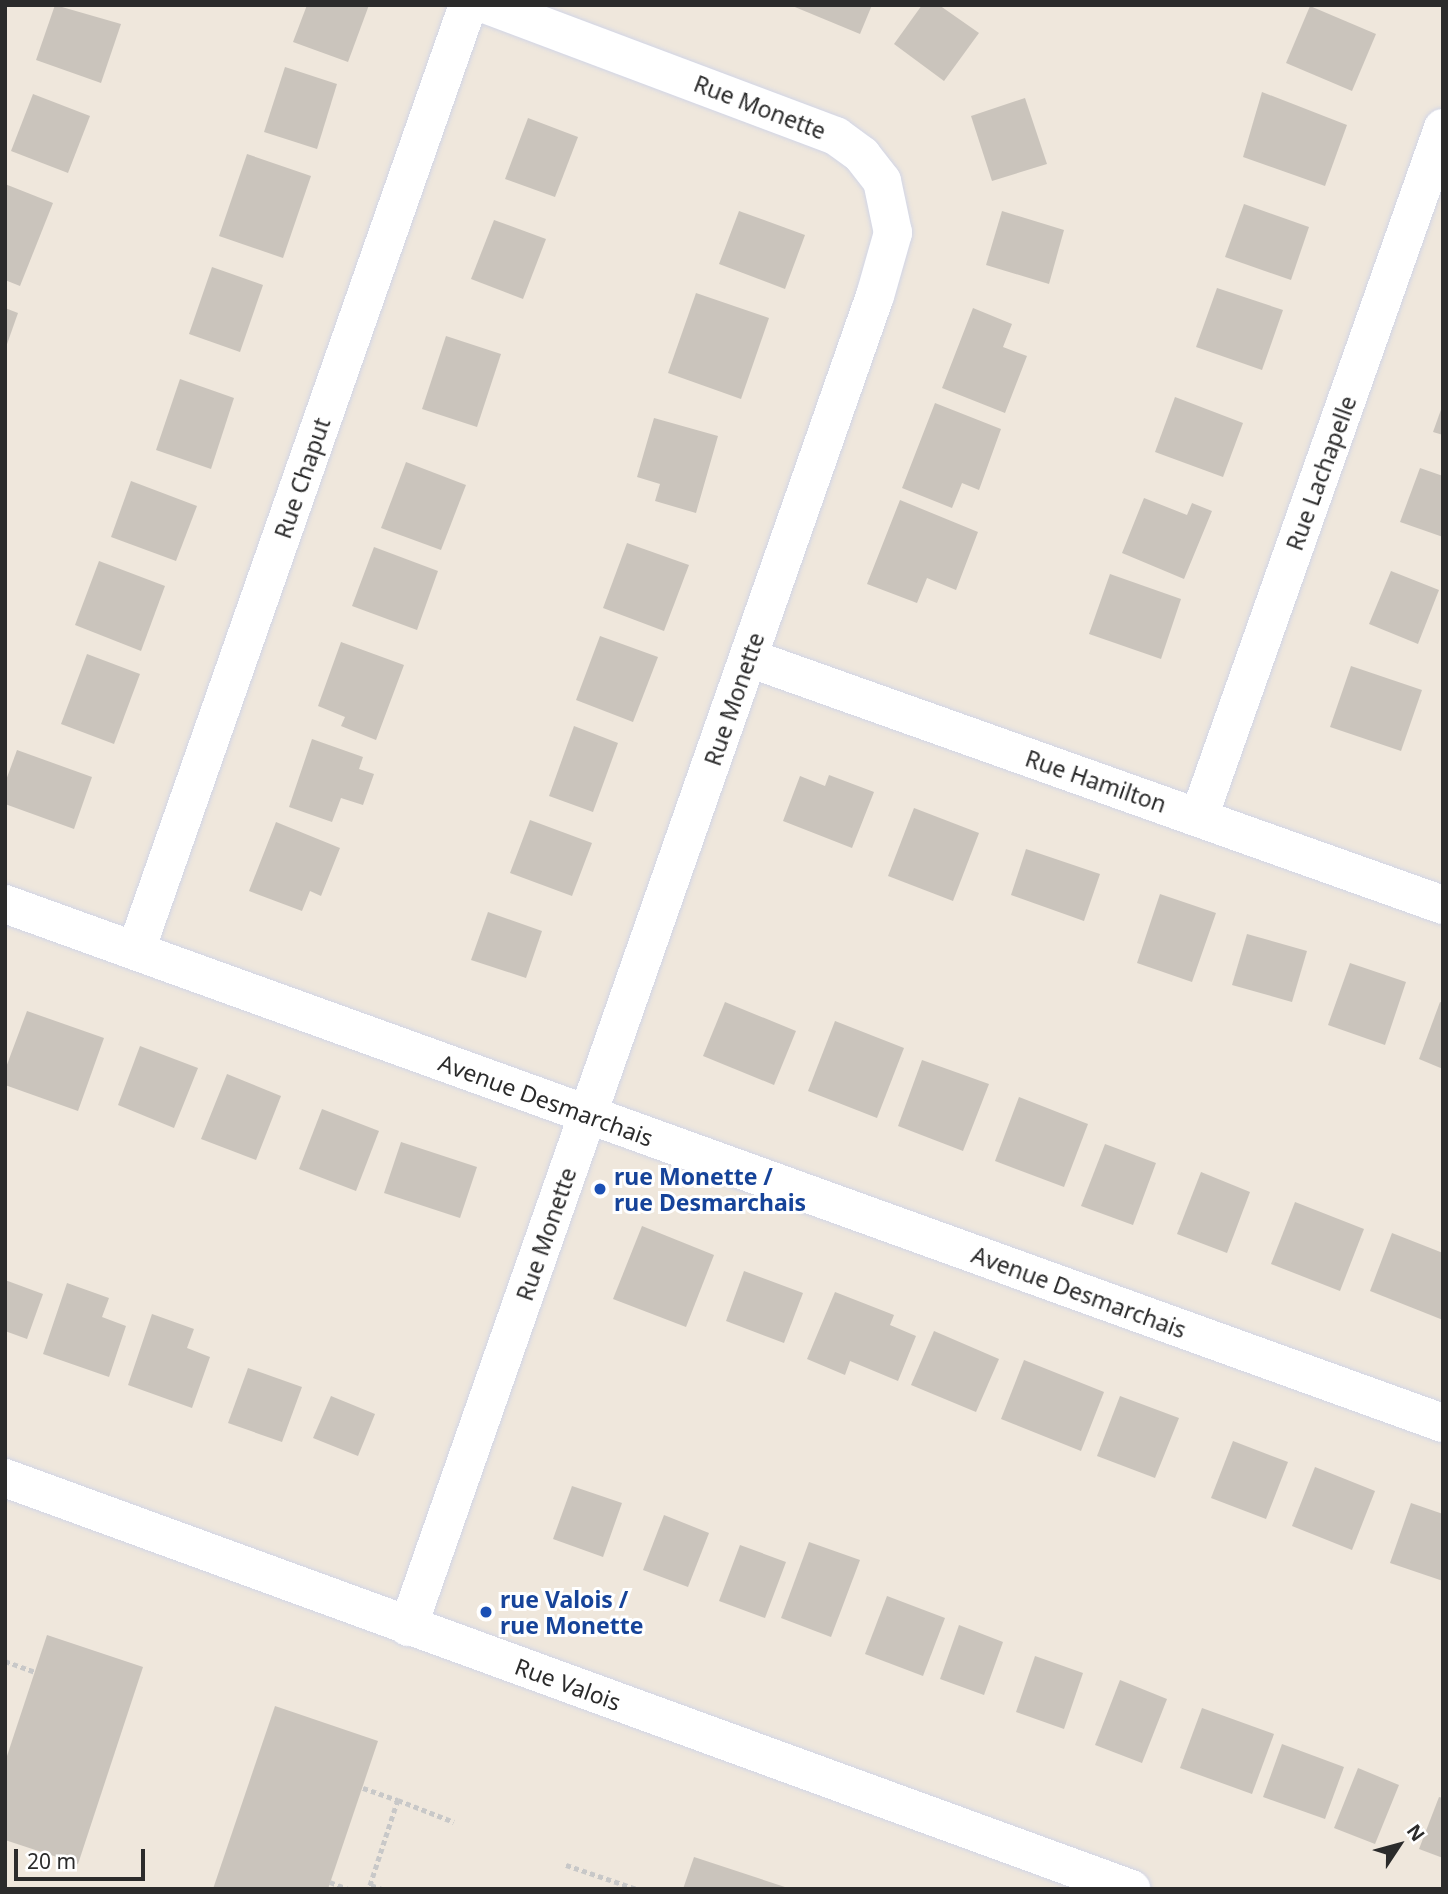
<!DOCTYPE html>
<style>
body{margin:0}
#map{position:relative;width:1448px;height:1894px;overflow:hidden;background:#efe7dc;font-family:"Noto Sans",sans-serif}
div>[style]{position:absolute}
.building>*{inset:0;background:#cac4bc}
.path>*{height:4.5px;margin-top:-2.25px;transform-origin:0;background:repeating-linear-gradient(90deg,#c8c8c8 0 5px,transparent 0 8.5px)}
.roads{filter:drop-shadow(0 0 2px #d1d5e6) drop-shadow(0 0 2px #d1d5e6)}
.minor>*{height:38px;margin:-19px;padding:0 19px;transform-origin:19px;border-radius:19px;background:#fff}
.dots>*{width:19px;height:19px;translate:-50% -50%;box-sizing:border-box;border:4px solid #fff;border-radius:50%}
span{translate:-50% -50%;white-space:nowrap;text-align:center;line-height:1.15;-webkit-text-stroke:6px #fff;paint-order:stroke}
.street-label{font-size:23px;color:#2b2b2b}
.transit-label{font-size:23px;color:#164399;font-weight:700}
.left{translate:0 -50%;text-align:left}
.frame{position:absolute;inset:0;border:7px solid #2b2b2b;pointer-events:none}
.north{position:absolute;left:1364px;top:1810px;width:70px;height:70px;-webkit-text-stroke:5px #fff;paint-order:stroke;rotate:54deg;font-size:19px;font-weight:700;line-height:28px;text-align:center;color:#2b2b2b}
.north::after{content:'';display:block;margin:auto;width:24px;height:32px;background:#2b2b2b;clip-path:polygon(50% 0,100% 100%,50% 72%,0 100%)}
.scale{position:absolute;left:14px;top:1849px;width:131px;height:32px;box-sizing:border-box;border:4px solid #2b2b2b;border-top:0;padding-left:9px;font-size:21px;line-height:24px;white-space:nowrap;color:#2b2b2b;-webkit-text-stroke:5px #fff;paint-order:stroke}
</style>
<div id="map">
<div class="building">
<i style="clip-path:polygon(55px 5px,121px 24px,101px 83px,36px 60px)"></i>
<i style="clip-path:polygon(307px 5px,369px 5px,348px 62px,293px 42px)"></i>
<i style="clip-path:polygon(790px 5px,872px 5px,860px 34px)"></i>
<i style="clip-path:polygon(922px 5px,939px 5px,979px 33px,944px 81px,894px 44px)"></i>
<i style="clip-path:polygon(1310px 6px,1376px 34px,1352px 91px,1286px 63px)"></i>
<i style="clip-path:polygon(285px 67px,337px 84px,317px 149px,264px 132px)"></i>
<i style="clip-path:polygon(1262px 92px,1347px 125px,1325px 186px,1243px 157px)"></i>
<i style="clip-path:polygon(33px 94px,90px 116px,68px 173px,11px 151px)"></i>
<i style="clip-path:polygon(1025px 98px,1047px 164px,992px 181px,971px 116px)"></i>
<i style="clip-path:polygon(528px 118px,578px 137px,555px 197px,505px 179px)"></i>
<i style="clip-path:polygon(247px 154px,311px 176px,283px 258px,219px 236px)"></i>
<i style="clip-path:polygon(5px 184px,53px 203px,20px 286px,5px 280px)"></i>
<i style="clip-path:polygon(1244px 204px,1309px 227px,1291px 280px,1225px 257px)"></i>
<i style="clip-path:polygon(739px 211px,805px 235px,785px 289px,719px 264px)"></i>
<i style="clip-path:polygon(1002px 211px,1064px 230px,1049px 284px,986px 265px)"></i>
<i style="clip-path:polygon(494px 220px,546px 239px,523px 299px,471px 279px)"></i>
<i style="clip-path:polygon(212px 267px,263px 285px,240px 352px,189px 334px)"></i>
<i style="clip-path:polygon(1217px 288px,1283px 310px,1262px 370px,1196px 347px)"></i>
<i style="clip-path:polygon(696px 293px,769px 318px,741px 399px,668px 373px)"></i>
<i style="clip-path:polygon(5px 308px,18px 313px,6px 347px,5px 347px)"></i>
<i style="clip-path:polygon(973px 308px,1012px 324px,1003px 347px,1027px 356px,1005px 413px,942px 388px)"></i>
<i style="clip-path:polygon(446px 336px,501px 354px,477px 427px,422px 409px)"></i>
<i style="clip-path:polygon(180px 379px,234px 398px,211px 469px,156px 450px)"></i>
<i style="clip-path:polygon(1175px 397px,1243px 423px,1223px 477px,1155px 452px)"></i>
<i style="clip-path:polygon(935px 403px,1001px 429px,979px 490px,962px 483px,952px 508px,902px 488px)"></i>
<i style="clip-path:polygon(1443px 404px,1443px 435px,1433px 432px)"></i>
<i style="clip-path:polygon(654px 418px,718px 436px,696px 513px,655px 501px,660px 484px,637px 477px)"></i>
<i style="clip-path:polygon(406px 462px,466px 485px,441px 550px,381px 528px)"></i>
<i style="clip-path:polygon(1420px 468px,1443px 476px,1443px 537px,1400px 522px)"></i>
<i style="clip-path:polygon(131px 481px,197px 506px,176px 561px,111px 537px)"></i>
<i style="clip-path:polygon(1144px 498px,1187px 515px,1192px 503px,1212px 511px,1184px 579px,1122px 553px)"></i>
<i style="clip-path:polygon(900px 500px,978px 532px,956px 590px,927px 578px,917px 603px,867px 584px)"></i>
<i style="clip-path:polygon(627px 543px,689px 565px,664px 631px,603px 608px)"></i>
<i style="clip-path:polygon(374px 547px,438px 571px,417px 630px,352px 606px)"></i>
<i style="clip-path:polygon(99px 561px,165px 586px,141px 651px,75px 625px)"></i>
<i style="clip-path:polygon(1391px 571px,1439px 590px,1418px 644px,1369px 624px)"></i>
<i style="clip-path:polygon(1110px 574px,1181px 599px,1161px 659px,1089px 634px)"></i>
<i style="clip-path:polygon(600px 636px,658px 657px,633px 722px,576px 700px)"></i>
<i style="clip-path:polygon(341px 642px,404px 665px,376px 740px,341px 726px,345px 717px,318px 706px)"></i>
<i style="clip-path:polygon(87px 654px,140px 674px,114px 744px,61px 724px)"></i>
<i style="clip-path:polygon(1351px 666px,1422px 690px,1401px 751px,1330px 727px)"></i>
<i style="clip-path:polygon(574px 726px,618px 743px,593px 812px,549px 796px)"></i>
<i style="clip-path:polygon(312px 739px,363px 757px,359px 769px,374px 774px,363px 805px,341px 798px,332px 822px,289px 807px)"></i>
<i style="clip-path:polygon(17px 750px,92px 777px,74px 829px,5px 804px,5px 783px)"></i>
<i style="clip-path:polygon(829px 775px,874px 792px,852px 848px,783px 821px,800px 776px,825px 786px)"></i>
<i style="clip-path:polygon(914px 808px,979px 833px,953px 901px,888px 876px)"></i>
<i style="clip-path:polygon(530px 820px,592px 843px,572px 896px,510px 873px)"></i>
<i style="clip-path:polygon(276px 822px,340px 848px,321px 896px,310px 891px,302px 911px,249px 891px)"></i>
<i style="clip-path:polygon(1026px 849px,1100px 874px,1084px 921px,1011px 895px)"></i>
<i style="clip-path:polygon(1160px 894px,1216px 913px,1192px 982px,1137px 963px)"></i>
<i style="clip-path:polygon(488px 912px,542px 931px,526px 978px,471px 960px)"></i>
<i style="clip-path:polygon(1247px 934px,1307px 951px,1292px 1002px,1232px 985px)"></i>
<i style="clip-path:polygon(1350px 963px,1406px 982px,1385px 1045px,1328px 1025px)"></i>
<i style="clip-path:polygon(725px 1002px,796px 1031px,774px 1085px,703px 1056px)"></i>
<i style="clip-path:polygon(1440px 1002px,1443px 1003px,1443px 1069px,1419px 1059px)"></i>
<i style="clip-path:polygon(27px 1011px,104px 1038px,78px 1111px,5px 1085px,5px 1070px)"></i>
<i style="clip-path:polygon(835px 1021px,904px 1048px,877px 1118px,808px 1091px)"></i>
<i style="clip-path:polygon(140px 1046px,198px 1068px,174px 1128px,118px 1105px)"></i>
<i style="clip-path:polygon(922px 1060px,989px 1084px,963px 1151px,898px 1126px)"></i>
<i style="clip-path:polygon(227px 1074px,281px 1096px,256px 1160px,201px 1139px)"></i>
<i style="clip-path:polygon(1019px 1097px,1088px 1124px,1064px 1187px,995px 1161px)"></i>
<i style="clip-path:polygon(322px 1109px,379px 1131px,356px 1191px,299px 1169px)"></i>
<i style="clip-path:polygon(401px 1142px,477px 1167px,460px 1218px,384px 1193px)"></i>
<i style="clip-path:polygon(1105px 1144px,1156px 1163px,1133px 1225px,1081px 1206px)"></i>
<i style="clip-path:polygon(1201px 1172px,1250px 1192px,1227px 1253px,1177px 1234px)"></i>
<i style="clip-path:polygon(1295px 1202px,1364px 1229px,1340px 1291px,1271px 1264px)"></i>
<i style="clip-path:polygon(642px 1226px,714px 1255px,686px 1327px,613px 1299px)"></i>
<i style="clip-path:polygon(1392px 1233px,1443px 1253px,1443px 1320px,1370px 1291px)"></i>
<i style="clip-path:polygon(744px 1271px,803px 1293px,784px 1343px,726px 1321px)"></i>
<i style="clip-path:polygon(5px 1280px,43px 1294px,27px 1339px,5px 1331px)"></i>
<i style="clip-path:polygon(67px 1283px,109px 1298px,102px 1317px,126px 1326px,109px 1377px,43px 1354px)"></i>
<i style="clip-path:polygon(835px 1292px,894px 1315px,890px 1325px,916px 1336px,898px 1381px,850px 1361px,845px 1375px,807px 1359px)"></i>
<i style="clip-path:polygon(152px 1314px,194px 1329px,187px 1348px,210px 1357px,192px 1408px,128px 1385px)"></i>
<i style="clip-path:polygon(934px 1331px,999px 1359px,976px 1412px,911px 1385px)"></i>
<i style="clip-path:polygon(1024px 1360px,1104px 1392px,1081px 1451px,1001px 1419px)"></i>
<i style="clip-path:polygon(248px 1368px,302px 1387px,282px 1442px,228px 1423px)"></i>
<i style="clip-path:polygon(331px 1396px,375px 1414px,358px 1456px,313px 1438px)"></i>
<i style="clip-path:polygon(1120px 1396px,1179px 1418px,1155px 1478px,1097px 1456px)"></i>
<i style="clip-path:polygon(1233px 1441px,1288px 1462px,1266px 1519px,1211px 1498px)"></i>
<i style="clip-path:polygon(1315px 1467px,1375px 1491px,1352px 1550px,1292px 1526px)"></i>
<i style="clip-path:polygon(572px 1486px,622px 1503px,603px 1557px,553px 1539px)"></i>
<i style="clip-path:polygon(1411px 1503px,1443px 1514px,1443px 1581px,1390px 1563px)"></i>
<i style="clip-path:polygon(664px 1515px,709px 1533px,688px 1587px,643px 1570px)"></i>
<i style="clip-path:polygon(809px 1542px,860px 1560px,831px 1637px,781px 1618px)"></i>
<i style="clip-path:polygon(740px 1545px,786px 1562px,765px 1618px,719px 1601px)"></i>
<i style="clip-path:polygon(887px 1596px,945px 1618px,923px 1676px,865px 1654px)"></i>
<i style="clip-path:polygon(959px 1625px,1003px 1642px,984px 1695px,940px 1679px)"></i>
<i style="clip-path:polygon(47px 1635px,143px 1667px,78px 1864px,5px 1840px,5px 1762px)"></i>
<i style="clip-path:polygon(1035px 1656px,1083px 1673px,1064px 1729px,1016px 1712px)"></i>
<i style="clip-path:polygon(1120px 1680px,1167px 1699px,1142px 1763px,1095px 1745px)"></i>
<i style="clip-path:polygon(275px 1706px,378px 1741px,328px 1889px,213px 1889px)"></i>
<i style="clip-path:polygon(1202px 1708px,1274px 1734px,1252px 1794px,1180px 1768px)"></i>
<i style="clip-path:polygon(1282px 1744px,1344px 1767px,1325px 1819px,1263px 1797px)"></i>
<i style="clip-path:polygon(1358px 1768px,1399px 1785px,1375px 1844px,1334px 1828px)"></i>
<i style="clip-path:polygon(1439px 1797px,1443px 1798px,1443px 1858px,1419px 1849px)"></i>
<i style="clip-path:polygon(694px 1857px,788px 1888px,788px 1889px,683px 1889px)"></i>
</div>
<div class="path">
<i style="left:5px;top:1661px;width:32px;rotate:20deg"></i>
<i style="left:363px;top:1788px;width:37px;rotate:19deg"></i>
<i style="left:398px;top:1800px;width:94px;rotate:108deg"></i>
<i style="left:398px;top:1800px;width:60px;rotate:21.4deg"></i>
<i style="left:566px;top:1865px;width:75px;rotate:18.7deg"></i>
<i style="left:330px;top:1882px;width:19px;rotate:21deg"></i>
<i style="left:371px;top:1885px;width:12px;rotate:20deg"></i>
</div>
<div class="roads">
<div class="minor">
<i style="left:749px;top:658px;width:737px;rotate:19.59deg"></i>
<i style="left:1199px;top:817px;width:731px;rotate:-70.5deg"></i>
<i style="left:5px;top:904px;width:1529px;rotate:19.85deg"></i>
<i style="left:136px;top:950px;width:1002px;rotate:-70.64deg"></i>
<i style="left:5px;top:1478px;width:1199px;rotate:20.05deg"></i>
<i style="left:408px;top:1627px;width:1411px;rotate:-70.67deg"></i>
<i style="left:875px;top:296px;width:66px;rotate:-74.1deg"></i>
<i style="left:893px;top:233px;width:53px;rotate:-101.9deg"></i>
<i style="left:882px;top:181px;width:33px;rotate:-128deg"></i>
<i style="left:862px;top:155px;width:32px;rotate:-144deg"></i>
<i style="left:836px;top:136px;width:372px;rotate:-159.4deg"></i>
</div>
</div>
<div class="dots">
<i style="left:600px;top:1189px;background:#1a4fb4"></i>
<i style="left:486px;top:1612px;background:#1a4fb4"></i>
</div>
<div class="street-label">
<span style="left:760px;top:107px;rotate:21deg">Rue Monette</span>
<span style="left:1321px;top:473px;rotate:-70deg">Rue Lachapelle</span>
<span style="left:302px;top:478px;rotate:-71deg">Rue Chaput</span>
<span style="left:734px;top:699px;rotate:-71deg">Rue Monette</span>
<span style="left:1096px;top:781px;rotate:19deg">Rue Hamilton</span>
<span style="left:546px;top:1100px;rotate:20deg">Avenue Desmarchais</span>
<span style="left:546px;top:1234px;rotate:-71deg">Rue Monette</span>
<span style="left:1079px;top:1292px;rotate:20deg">Avenue Desmarchais</span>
<span style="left:568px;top:1684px;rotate:20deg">Rue Valois</span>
</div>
<div class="transit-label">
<span class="left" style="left:614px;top:1189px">rue Monette /<br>rue Desmarchais</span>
<span class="left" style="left:500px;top:1612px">rue Valois /<br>rue Monette</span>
</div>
<div class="frame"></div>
<div class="north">N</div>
<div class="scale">20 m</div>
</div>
